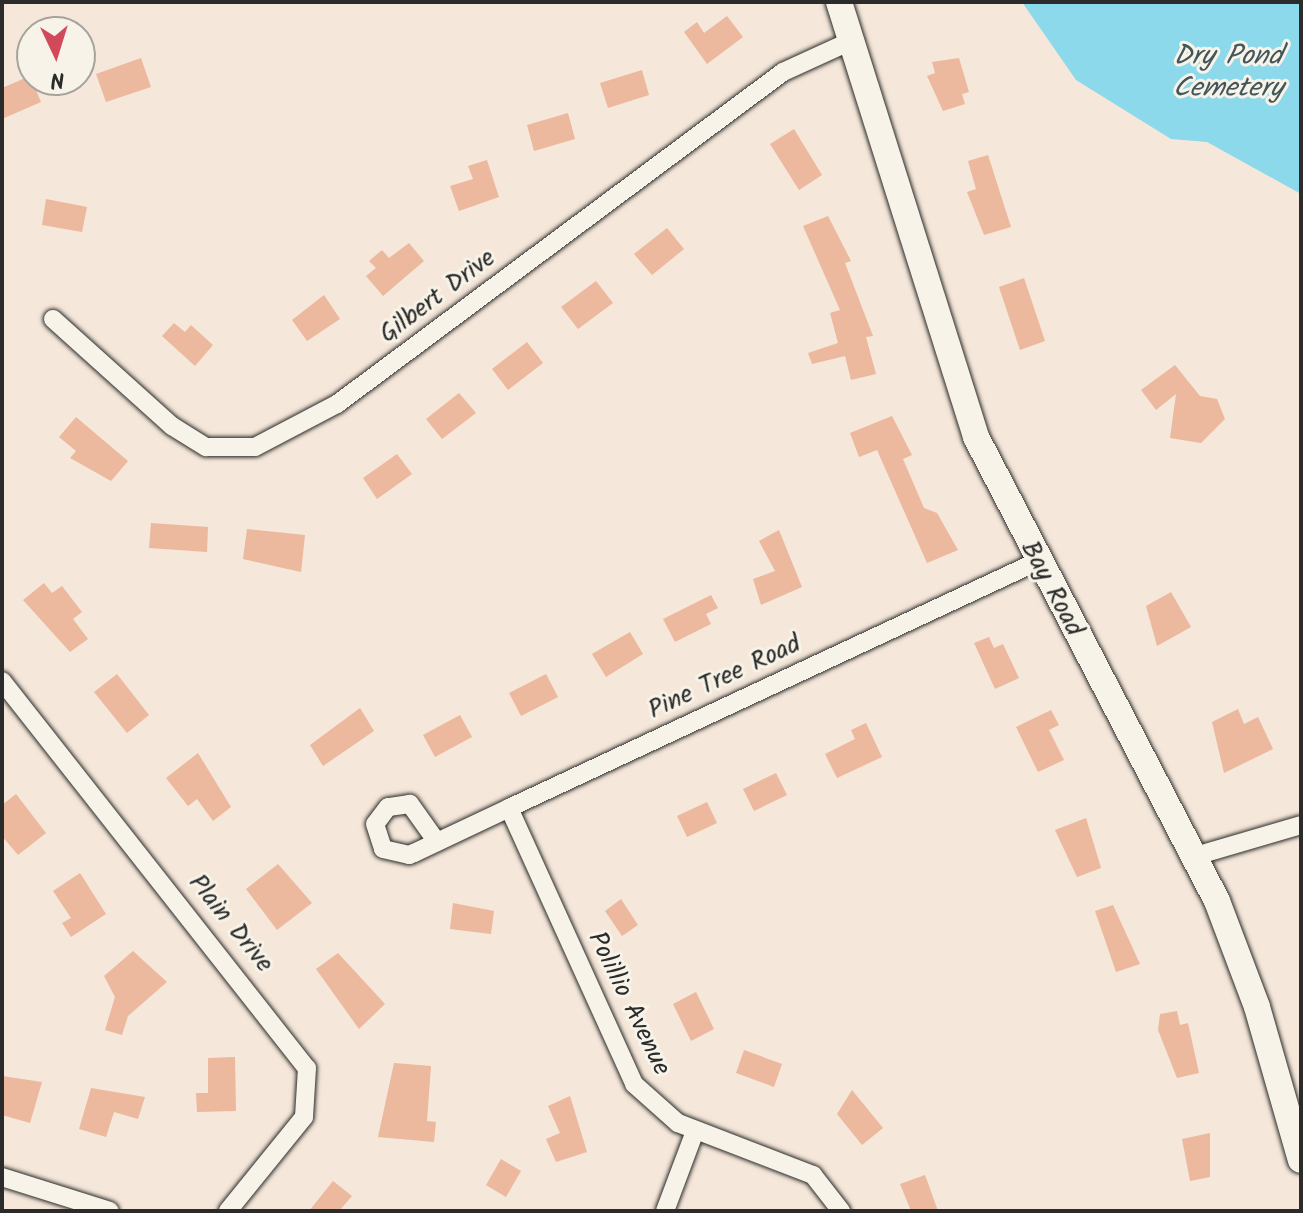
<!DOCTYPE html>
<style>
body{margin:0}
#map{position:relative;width:1303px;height:1213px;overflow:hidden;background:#f5e7d9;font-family:Kalam,sans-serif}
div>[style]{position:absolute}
.water>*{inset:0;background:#8cd9ec}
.building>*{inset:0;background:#ecb89e}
.roads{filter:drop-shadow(0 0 2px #2b2b2b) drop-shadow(0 0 2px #2b2b2b)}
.street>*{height:18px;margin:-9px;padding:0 9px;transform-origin:9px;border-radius:9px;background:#f7f3e8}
.secondary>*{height:26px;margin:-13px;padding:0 13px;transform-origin:13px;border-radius:13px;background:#f7f3e8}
span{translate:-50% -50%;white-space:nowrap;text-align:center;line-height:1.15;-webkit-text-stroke:6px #f7f3e8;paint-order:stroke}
.street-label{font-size:26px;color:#2b2b2b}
.water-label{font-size:28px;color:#43565b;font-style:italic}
.frame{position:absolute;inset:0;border:4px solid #2b2b2b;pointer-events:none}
.north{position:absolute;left:16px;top:16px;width:80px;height:80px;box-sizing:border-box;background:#f7f3e8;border:2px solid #a5a39c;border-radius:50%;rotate:176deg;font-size:22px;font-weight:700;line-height:32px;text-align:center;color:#2b2b2b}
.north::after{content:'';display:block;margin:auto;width:28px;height:36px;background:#d1495b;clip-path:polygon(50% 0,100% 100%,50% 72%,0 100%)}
</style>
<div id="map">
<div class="water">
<i style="clip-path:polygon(1022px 2px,1301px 2px,1301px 194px,1207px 142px,1171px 139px,1076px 80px)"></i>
</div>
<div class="building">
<i style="clip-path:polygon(727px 16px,743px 37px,707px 64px,684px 32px,697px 22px,704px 33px)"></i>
<i style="clip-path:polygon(141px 58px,151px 87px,106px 102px,96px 74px)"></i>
<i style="clip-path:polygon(959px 58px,969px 92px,962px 94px,965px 104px,943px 111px,927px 76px,935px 73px,932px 62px)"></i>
<i style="clip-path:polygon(642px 70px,649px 95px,608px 108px,600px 83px)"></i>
<i style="clip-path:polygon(30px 76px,41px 102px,2px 119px,2px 88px)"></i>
<i style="clip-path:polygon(568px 113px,575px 139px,534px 151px,527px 125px)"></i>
<i style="clip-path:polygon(794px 129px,822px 175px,799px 190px,770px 144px)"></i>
<i style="clip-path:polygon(988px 155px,1011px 227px,984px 235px,967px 192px,976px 189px,968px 161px)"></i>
<i style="clip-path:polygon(487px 160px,499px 197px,459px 211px,450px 186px,473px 179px,468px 166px)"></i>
<i style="clip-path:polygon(46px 199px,87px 207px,82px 232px,42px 225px)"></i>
<i style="clip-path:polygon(828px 216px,851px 261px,845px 263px,873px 336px,866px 337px,876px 374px,851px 380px,845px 356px,812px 364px,808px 353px,838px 343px,830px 313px,840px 310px,803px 226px)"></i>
<i style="clip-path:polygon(667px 228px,684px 249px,652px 275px,634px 254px)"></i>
<i style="clip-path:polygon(409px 243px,424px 261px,383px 296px,366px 276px,376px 268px,369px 261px,382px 250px,389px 258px)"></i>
<i style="clip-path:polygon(1024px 278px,1045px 341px,1020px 350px,999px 287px)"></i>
<i style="clip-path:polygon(596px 281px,613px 303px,578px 329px,561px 307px)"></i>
<i style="clip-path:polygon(324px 295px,340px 319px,307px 341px,292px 320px)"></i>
<i style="clip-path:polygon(174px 323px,185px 332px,191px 325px,213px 345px,195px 366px,162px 336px)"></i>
<i style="clip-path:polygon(527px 342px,543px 363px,508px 390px,492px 369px)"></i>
<i style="clip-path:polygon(1175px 365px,1200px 396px,1217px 399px,1225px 419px,1201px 443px,1170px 438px,1176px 394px,1156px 410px,1141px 390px)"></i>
<i style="clip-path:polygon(459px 393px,476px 413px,442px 439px,426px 419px)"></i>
<i style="clip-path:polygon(892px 416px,912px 455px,903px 459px,924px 508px,937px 513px,958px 550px,927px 563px,877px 450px,859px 457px,850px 433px)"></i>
<i style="clip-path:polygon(76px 417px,128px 461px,111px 481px,70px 458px,76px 451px,59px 437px)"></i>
<i style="clip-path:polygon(397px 454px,412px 474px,377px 499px,363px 478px)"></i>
<i style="clip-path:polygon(151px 523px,208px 527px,207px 552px,149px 548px)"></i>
<i style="clip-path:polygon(247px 529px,305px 535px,301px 572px,243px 559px)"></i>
<i style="clip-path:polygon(779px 530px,802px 587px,761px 605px,753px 579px,775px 571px,759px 541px)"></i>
<i style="clip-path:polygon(44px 583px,52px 593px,62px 586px,82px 612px,73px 619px,88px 639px,70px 652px,23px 600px)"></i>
<i style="clip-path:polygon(1171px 592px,1191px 627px,1157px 646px,1146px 606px)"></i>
<i style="clip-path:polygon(711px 595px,718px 608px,706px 614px,711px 624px,675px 642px,663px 619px)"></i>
<i style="clip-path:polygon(630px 632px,643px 654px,606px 677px,592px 654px)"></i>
<i style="clip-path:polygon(989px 637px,994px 648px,1003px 644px,1019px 678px,995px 689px,974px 643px)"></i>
<i style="clip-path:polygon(117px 674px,149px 715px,127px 733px,94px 692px)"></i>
<i style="clip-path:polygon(546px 674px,558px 697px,521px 716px,509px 693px)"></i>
<i style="clip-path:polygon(360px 708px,374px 731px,323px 766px,310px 745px)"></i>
<i style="clip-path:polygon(1238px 709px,1244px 724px,1258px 717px,1273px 749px,1224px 773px,1212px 722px)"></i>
<i style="clip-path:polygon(1051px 710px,1059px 725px,1049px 730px,1064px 760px,1038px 772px,1016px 727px)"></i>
<i style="clip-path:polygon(460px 715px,472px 737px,435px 757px,423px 735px)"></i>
<i style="clip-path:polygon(866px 723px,882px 757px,837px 778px,825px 754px,855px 739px,851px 730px)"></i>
<i style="clip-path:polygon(198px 753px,231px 807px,213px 821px,197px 799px,188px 806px,166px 778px)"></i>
<i style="clip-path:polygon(776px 773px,787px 795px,754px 811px,743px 789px)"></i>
<i style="clip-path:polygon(16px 794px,46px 833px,18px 855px,2px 836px,2px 805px)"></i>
<i style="clip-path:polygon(707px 802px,717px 823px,687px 837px,677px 816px)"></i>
<i style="clip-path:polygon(1086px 818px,1101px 868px,1077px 877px,1055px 830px)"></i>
<i style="clip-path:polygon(278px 864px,312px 903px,277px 930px,246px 889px)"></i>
<i style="clip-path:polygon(80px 873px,106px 914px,71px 937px,62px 923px,71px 918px,53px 891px)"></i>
<i style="clip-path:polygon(621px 899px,638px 925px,622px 936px,605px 911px)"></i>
<i style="clip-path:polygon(453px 903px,494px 911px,491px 934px,450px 929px)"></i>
<i style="clip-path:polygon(1113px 905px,1140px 964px,1116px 972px,1095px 911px)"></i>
<i style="clip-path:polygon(133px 951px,167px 982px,128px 1016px,122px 1035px,105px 1030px,115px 997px,104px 976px)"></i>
<i style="clip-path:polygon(338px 953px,385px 1004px,359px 1029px,316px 969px)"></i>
<i style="clip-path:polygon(696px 992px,714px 1029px,691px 1041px,673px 1004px)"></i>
<i style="clip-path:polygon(1177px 1011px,1180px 1025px,1188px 1023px,1199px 1073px,1177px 1078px,1158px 1030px,1160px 1014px)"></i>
<i style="clip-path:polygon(744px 1050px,782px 1064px,774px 1087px,736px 1073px)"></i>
<i style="clip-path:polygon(235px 1057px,236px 1111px,197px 1112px,196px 1093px,208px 1093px,208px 1058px)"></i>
<i style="clip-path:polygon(394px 1063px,431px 1066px,427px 1121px,436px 1122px,434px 1142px,378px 1137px)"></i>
<i style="clip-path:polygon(2px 1076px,42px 1082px,30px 1123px,2px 1115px)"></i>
<i style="clip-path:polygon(91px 1088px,145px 1097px,138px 1119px,114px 1112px,106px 1137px,79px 1129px)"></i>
<i style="clip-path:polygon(852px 1090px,883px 1128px,862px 1145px,837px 1114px)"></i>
<i style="clip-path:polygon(570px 1096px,587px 1152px,556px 1162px,546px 1139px,560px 1133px,548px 1106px)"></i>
<i style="clip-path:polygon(1210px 1133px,1210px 1177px,1190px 1181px,1182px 1139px)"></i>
<i style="clip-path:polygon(501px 1159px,521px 1171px,506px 1197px,486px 1185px)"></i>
<i style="clip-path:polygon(925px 1175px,938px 1211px,911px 1211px,900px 1184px)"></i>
<i style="clip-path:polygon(333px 1181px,352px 1196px,339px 1211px,309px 1211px)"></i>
</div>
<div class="roads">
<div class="street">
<i style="left:53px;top:319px;width:160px;rotate:42deg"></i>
<i style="left:172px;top:426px;width:40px;rotate:32deg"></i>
<i style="left:206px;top:447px;width:49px"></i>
<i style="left:255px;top:447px;width:93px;rotate:-27.7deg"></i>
<i style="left:337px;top:404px;width:556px;rotate:-36.66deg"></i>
<i style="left:783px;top:72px;width:77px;rotate:-24.6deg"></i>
<i style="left:2px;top:681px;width:493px;rotate:51.8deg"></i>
<i style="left:307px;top:1068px;width:49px;rotate:93.5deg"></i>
<i style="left:304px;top:1117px;width:121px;rotate:129deg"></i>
<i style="left:509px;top:808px;width:303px;rotate:65.6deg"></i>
<i style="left:634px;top:1084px;width:59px;rotate:41.6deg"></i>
<i style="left:678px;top:1123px;width:145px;rotate:21.1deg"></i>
<i style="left:813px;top:1175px;width:46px;rotate:52.1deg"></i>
<i style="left:437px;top:842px;width:47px;rotate:-125.4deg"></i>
<i style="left:410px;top:804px;width:22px;rotate:172deg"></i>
<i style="left:388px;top:807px;width:21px;rotate:127deg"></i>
<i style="left:375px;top:824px;width:26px;rotate:72deg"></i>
<i style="left:383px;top:849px;width:27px;rotate:13deg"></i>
<i style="left:409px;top:855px;width:5px;rotate:-22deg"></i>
<i style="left:414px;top:853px;width:105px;rotate:-25.3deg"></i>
<i style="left:509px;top:808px;width:582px;rotate:-25.02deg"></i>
<i style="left:1195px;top:856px;width:110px;rotate:-16.3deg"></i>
<i style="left:2px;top:1177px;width:113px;rotate:17.5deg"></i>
<i style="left:665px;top:1211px;width:85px;rotate:-69.4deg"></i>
</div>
<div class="secondary">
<i style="left:839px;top:2px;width:456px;rotate:72.5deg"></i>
<i style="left:976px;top:437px;width:523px;rotate:62.55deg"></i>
<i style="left:1217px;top:901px;width:113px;rotate:69.3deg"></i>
<i style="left:1257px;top:1007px;width:159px;rotate:74deg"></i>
</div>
</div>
<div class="street-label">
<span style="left:438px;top:297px;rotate:-37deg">Gilbert Drive</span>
<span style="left:1051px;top:589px;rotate:62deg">Bay Road</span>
<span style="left:725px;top:678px;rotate:-25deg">Pine Tree Road</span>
<span style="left:230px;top:924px;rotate:51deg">Plain Drive</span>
<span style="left:628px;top:1004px;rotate:64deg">Polillio Avenue</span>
</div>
<div class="water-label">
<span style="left:1228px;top:73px">Dry Pond<br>Cemetery</span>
</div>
<div class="frame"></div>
<div class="north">N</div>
</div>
